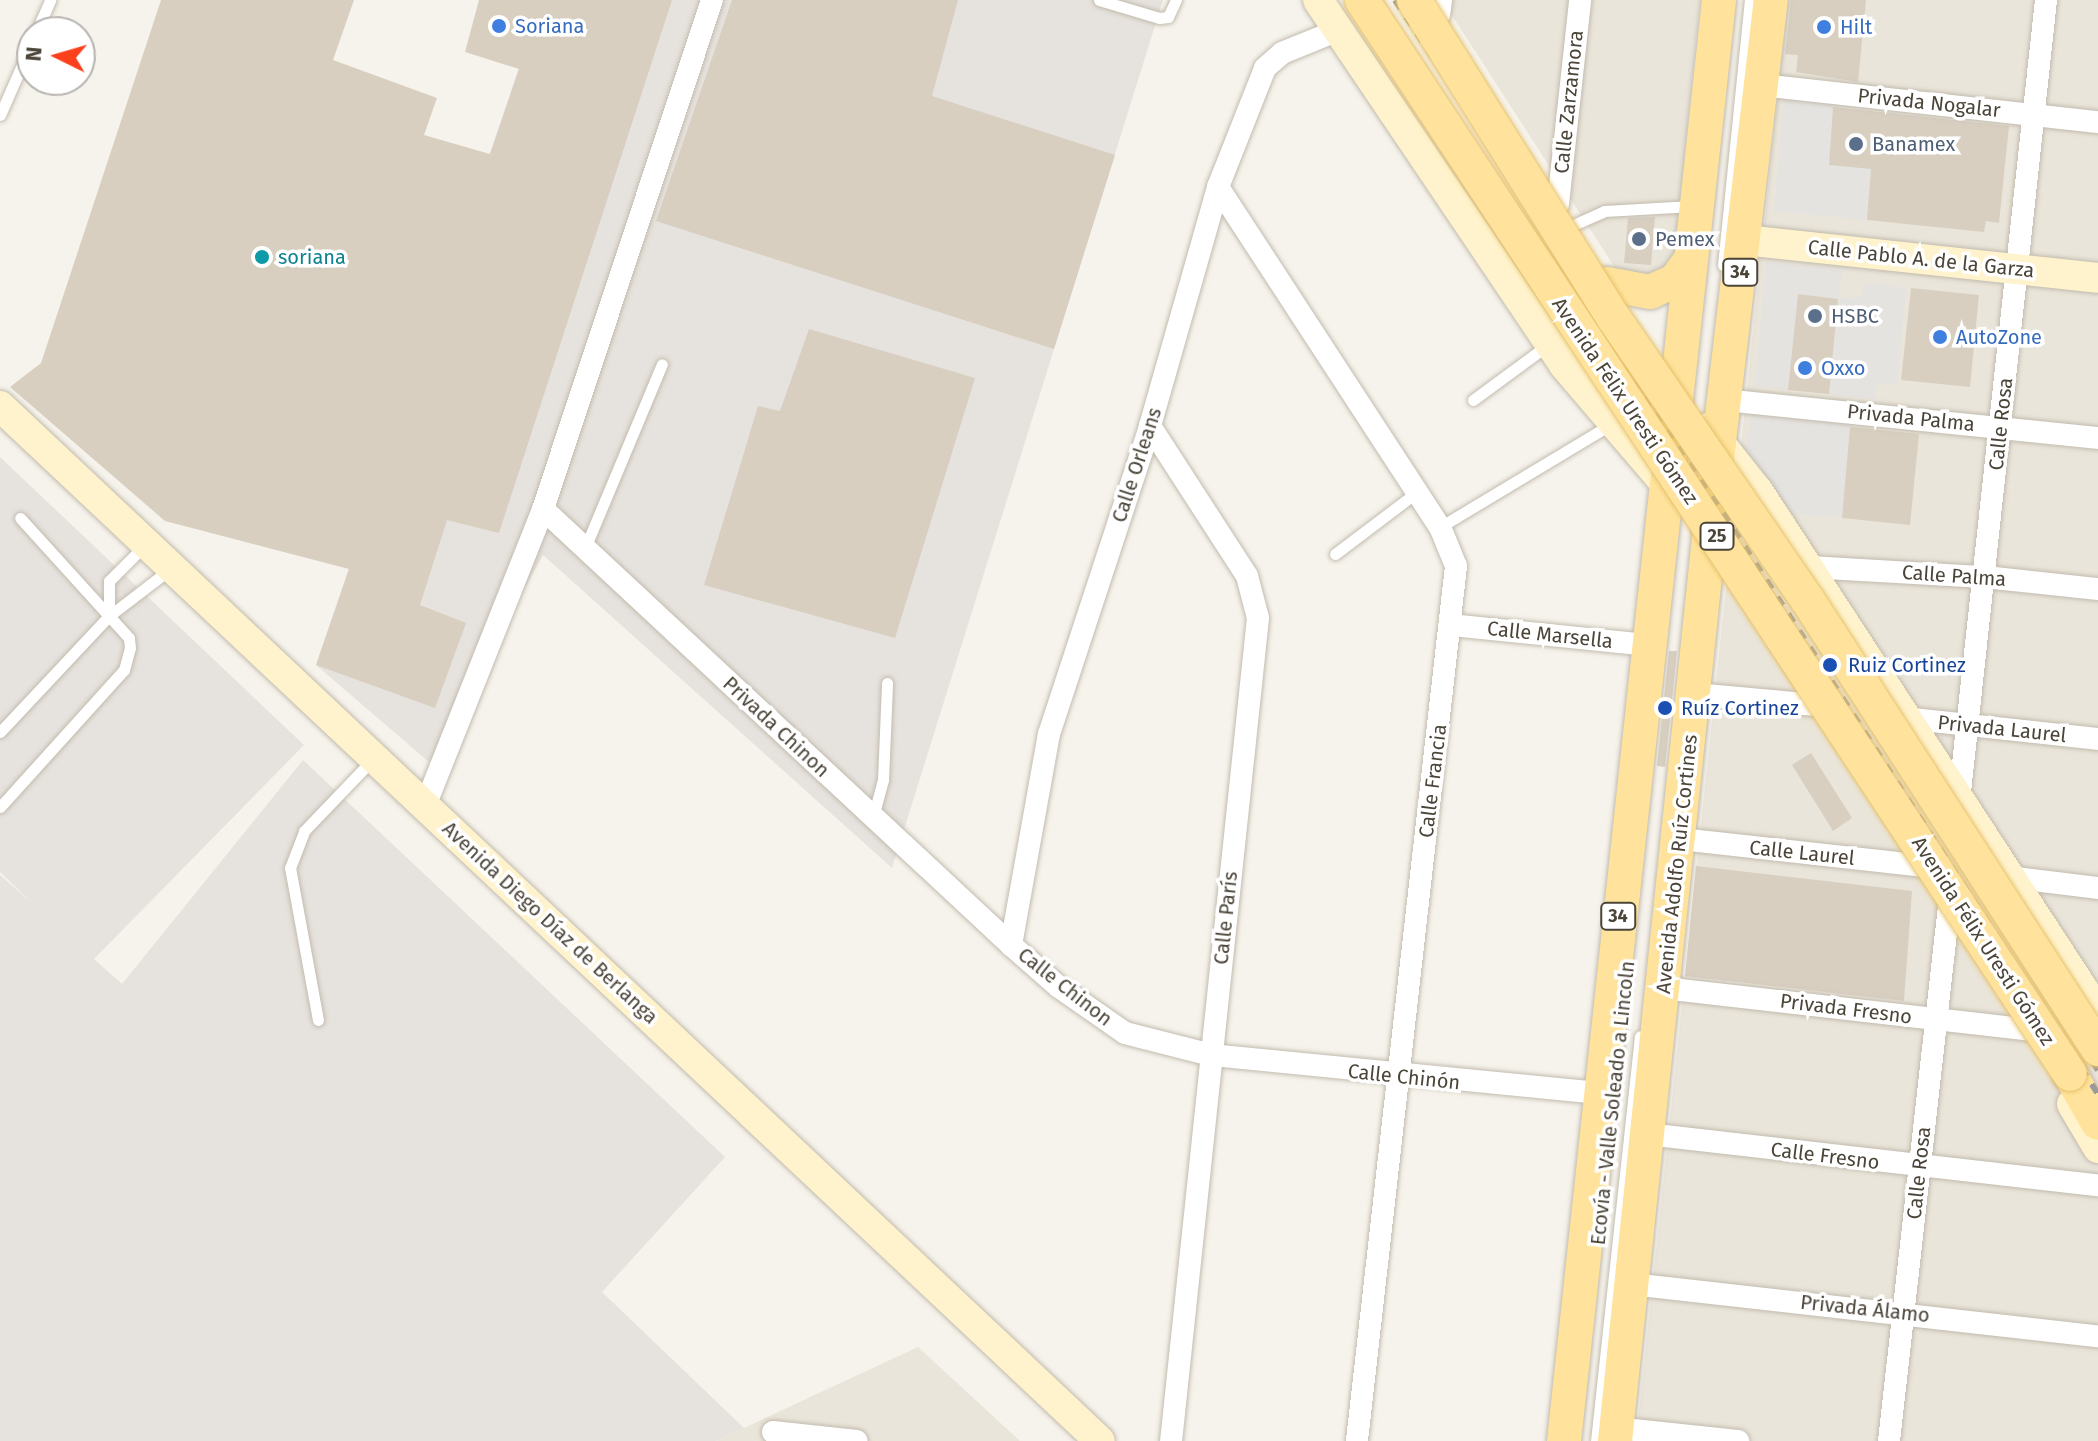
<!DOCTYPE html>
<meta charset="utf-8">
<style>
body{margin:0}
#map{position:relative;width:2098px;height:1441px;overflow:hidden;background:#f6f3ec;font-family:"Fira Sans",sans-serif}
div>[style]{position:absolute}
.residential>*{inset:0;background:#eae5da}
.industrial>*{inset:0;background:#e6e2dd}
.parking>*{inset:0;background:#e5e3e0}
.building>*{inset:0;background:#d8cfc1}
.roads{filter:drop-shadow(0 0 2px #c2bbae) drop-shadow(0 0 2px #c2bbae)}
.lane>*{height:11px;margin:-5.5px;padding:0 5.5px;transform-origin:5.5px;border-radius:5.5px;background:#fff}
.street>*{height:22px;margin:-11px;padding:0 11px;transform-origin:11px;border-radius:11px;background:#fff}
.secondary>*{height:30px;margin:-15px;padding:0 15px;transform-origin:15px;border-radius:15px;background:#fff3cd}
.primary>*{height:34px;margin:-17px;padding:0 17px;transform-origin:17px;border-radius:17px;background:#ffe39c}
.rail>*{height:6px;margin-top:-3px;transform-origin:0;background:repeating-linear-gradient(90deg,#9a9a9a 0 10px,transparent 0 20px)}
.bridges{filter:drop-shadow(0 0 2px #e6c16a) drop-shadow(0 0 2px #e6c16a)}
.primary-bridge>*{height:34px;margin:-17px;padding:0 17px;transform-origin:17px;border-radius:17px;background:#ffe39c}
.dots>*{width:22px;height:22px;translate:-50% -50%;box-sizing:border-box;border:4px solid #fff;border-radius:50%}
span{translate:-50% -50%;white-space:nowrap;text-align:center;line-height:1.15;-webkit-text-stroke:7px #fff;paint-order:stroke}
.shield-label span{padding:2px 6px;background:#fff;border:2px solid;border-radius:6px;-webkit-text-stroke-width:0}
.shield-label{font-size:18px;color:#4b4439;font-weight:700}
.shop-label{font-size:20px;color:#366cbe}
.left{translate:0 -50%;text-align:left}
.street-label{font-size:20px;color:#4b4439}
.service-label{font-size:20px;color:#4e5e75}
.culture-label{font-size:20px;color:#0d838f}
.transit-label{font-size:20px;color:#164399}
.north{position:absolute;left:16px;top:16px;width:80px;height:80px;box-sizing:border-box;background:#fff;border:2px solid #b7b4b0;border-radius:50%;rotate:275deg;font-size:22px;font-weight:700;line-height:32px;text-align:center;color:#4b4439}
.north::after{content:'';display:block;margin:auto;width:28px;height:36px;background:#fc3f1d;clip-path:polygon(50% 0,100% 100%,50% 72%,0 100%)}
</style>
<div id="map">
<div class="residential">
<i style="clip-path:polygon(1442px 0,1700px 0,1673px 264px,1666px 274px,1621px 277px)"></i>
<i style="clip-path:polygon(1788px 0,2098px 0,2098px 1441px,1636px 1441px)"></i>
<i style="clip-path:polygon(918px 1347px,1020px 1441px,716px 1441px)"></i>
</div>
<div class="industrial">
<i style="clip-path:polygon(542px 0,1163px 0,892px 868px,543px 555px,429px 762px,316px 665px)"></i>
<i style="clip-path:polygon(0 457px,304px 745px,94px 959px,122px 984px,303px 760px,725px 1157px,602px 1292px,744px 1428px,716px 1441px,0 1441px,0 875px,32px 903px,0 872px)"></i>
</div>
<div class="parking">
<i style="clip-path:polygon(1784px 96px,1833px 102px,1829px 164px,1872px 169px,1867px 220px,1774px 211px)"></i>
<i style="clip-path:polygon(1766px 262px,1843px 269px,1839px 298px,1862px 297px,1863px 283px,1906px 288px,1897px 385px,1877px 383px,1875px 399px,1829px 394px,1838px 299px,1798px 294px,1788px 390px,1755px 386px)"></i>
<i style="clip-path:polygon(1751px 414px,1850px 423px,1842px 518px,1790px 513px,1746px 453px)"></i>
</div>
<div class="building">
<i style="clip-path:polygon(161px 0,354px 0,333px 60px,437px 98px,424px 135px,490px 154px,519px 69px,465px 52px,479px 0,672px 0,499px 533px,447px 520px,420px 605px,466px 623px,435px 708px,316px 665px,349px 569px,165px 521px,10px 387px,41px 363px)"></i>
<i style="clip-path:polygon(732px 0,958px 0,932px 96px,1115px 155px,1054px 349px,656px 221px)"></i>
<i style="clip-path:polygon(1791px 0,1866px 0,1858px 82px,1796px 72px,1798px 55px,1785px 54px)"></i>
<i style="clip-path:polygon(1833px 107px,2009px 126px,1999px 223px,1986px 221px,1984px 232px,1867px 220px,1871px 169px,1829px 165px)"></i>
<i style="clip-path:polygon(1655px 217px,1651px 265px,1624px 263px,1628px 218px)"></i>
<i style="clip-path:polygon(1911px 288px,1979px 295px,1970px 387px,1901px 380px)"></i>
<i style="clip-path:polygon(1798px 294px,1838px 299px,1829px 394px,1788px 390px)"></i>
<i style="clip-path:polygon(809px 329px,975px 378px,895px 638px,704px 585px,758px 406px,780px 411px)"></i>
<i style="clip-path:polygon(1850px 427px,1919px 434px,1910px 525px,1842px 518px)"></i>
<i style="clip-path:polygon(1669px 651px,1677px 651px,1665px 767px,1657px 766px)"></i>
<i style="clip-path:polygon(1811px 753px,1852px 818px,1833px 831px,1792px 765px)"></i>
<i style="clip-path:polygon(1696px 866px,1912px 891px,1904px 1001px,1685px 976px)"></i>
</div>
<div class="roads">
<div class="lane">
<i style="left:1099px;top:0;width:63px;rotate:16.7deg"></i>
<i style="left:1159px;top:18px;width:9px;rotate:-6deg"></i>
<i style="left:1168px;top:17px;width:19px;rotate:-65deg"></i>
<i style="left:36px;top:32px;width:35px;rotate:-66deg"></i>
<i style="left:0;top:115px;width:80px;rotate:-66.3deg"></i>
<i style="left:1571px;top:226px;width:36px;rotate:-24deg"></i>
<i style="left:1604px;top:211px;width:88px;rotate:-3.3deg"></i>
<i style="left:1723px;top:265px;width:266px;rotate:-84.2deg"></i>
<i style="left:1473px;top:400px;width:94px;rotate:-36.4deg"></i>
<i style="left:1440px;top:527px;width:198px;rotate:-31deg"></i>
<i style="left:585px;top:548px;width:199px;rotate:-67.3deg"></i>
<i style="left:1335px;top:554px;width:103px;rotate:-37.1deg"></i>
<i style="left:109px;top:616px;width:35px;rotate:-90deg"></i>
<i style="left:109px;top:581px;width:51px;rotate:-45deg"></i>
<i style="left:0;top:732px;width:159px;rotate:-46.8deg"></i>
<i style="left:109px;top:616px;width:77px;rotate:-37.6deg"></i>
<i style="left:0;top:807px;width:185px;rotate:-47.9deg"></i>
<i style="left:124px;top:670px;width:23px;rotate:-75deg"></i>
<i style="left:130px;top:648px;width:10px;rotate:-96deg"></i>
<i style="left:129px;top:638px;width:162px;rotate:-132.2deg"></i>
<i style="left:873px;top:817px;width:38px;rotate:-75deg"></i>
<i style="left:883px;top:780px;width:97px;rotate:-87.6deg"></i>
<i style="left:318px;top:1020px;width:155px;rotate:-100.4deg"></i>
<i style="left:290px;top:868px;width:40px;rotate:-69deg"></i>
<i style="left:304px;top:831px;width:101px;rotate:-46.2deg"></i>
<i style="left:1596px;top:1441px;width:407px;rotate:-83.8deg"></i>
</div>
<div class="street">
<i style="left:1439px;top:15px;width:15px;rotate:-82deg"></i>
<i style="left:1761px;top:85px;width:339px;rotate:6.3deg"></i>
<i style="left:1218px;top:187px;width:406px;rotate:56.9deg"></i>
<i style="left:1440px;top:527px;width:42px;rotate:67.7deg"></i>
<i style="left:1456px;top:566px;width:881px;rotate:96.46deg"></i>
<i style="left:1558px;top:204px;width:205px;rotate:-83.8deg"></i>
<i style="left:1724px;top:400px;width:376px;rotate:5.8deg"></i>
<i style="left:1150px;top:426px;width:179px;rotate:57.1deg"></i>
<i style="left:1247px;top:576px;width:43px;rotate:75.3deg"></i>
<i style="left:1258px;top:618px;width:828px;rotate:96.03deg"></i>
<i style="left:543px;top:509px;width:640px;rotate:42.97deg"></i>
<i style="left:1011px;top:945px;width:64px;rotate:41.2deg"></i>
<i style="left:1059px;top:987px;width:80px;rotate:34.9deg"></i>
<i style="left:1125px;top:1033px;width:89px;rotate:14.3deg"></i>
<i style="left:1211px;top:1055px;width:389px;rotate:5.6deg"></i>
<i style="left:1809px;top:567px;width:176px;rotate:3.3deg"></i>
<i style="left:1985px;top:577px;width:114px;rotate:6.1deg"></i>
<i style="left:1451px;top:625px;width:198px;rotate:5.8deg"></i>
<i style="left:1695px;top:694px;width:121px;rotate:5.2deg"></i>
<i style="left:1905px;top:718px;width:194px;rotate:6.2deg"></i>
<i style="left:1959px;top:801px;width:806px;rotate:-83.8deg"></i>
<i style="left:425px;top:806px;width:320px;rotate:-68.3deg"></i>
<i style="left:543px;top:509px;width:536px;rotate:-71.63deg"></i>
<i style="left:1680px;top:839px;width:244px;rotate:6.3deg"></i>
<i style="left:2008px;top:877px;width:91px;rotate:7deg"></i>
<i style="left:1011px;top:945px;width:214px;rotate:-79.8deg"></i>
<i style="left:1049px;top:734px;width:324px;rotate:-71.8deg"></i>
<i style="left:1150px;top:426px;width:248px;rotate:-74.1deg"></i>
<i style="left:1218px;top:187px;width:128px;rotate:-68.4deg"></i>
<i style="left:1265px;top:68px;width:23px;rotate:-41deg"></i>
<i style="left:1282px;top:53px;width:58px;rotate:-22.2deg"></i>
<i style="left:1663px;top:988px;width:368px;rotate:6.5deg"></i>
<i style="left:1647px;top:1134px;width:454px;rotate:6.5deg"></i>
<i style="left:1631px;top:1284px;width:470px;rotate:6.4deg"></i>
<i style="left:1616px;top:1428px;width:123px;rotate:6.1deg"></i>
<i style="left:773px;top:1432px;width:84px;rotate:6.1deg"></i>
<i style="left:1889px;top:1441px;width:538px;rotate:-83.6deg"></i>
</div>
<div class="secondary">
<i style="left:1318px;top:0;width:440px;rotate:56deg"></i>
<i style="left:1564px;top:365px;width:162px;rotate:49.5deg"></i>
<i style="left:1744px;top:240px;width:356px;rotate:6.1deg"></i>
<i style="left:0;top:406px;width:1510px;rotate:43.26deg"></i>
<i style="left:1708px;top:428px;width:80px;rotate:51.6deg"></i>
<i style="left:1758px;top:491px;width:622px;rotate:56.87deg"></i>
<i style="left:2072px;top:1104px;width:51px;rotate:59.4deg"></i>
</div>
<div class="primary">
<i style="left:1607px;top:284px;width:44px;rotate:10.5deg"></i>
<i style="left:1650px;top:292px;width:27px;rotate:-24deg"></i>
<i style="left:1675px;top:281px;width:27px;rotate:-54deg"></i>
<i style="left:2070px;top:1074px;width:56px;rotate:60.3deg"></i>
<i style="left:1564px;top:1441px;width:1449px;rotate:-83.86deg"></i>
<i style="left:1615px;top:1441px;width:1005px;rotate:-84.06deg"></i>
<i style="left:1719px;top:441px;width:444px;rotate:-83.3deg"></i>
</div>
</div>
<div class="rail">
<i style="left:1379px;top:0;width:298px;rotate:57.1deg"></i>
<i style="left:1541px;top:250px;width:320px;rotate:55.3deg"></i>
<i style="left:1723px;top:513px;width:692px;rotate:57.16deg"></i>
<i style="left:1395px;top:0;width:872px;rotate:56.46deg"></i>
<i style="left:2007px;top:929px;width:168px;rotate:57.2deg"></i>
</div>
<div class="bridges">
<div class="primary-bridge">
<i style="left:1362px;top:0;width:1286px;rotate:56.61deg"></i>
<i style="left:1414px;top:0;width:374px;rotate:57.9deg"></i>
<i style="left:1613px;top:317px;width:342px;rotate:55.5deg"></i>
<i style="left:1807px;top:599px;width:536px;rotate:57.11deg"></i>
</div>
</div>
<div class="dots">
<i style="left:499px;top:26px;background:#3f7fe0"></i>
<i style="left:1824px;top:27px;background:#3f7fe0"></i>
<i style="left:1856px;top:144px;background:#5c6f8a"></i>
<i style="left:1639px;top:239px;background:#5c6f8a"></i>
<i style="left:262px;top:257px;background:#0f9aa8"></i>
<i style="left:1815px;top:316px;background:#5c6f8a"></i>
<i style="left:1940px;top:337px;background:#3f7fe0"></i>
<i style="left:1805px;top:368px;background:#3f7fe0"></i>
<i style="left:1830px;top:665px;background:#1a4fb4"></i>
<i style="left:1665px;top:708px;background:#1a4fb4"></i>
</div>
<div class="shield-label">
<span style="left:1740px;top:272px">34</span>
<span style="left:1717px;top:536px">25</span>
<span style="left:1618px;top:916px">34</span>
</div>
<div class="shop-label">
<span class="left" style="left:515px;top:26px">Soriana</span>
<span class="left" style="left:1840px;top:27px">Hilt</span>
<span class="left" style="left:1956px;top:337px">AutoZone</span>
<span class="left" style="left:1821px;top:368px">Oxxo</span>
</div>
<div class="street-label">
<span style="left:1569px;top:102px;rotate:-84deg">Calle Zarzamora</span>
<span style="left:1929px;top:103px;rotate:6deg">Privada Nogalar</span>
<span style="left:1921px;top:259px;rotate:6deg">Calle Pablo A. de la Garza</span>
<span style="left:1625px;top:401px;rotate:56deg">Avenida Félix Uresti Gómez</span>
<span style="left:1911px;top:418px;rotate:6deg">Privada Palma</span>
<span style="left:2001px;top:424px;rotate:-84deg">Calle Rosa</span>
<span style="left:1137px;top:465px;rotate:-72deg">Calle Orleans</span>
<span style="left:1954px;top:576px;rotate:4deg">Calle Palma</span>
<span style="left:1550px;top:635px;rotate:6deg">Calle Marsella</span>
<span style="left:776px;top:727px;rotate:43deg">Privada Chinon</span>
<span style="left:2002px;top:729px;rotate:6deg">Privada Laurel</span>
<span style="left:1433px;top:781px;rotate:-83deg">Calle Francia</span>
<span style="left:1802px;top:853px;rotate:6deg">Calle Laurel</span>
<span style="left:1677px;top:864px;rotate:-84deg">Avenida Adolfo Ruíz Cortines</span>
<span style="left:1226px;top:918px;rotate:-84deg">Calle París</span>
<span style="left:550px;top:923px;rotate:43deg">Avenida Diego Díaz de Berlanga</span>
<span style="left:1983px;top:941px;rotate:57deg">Avenida Félix Uresti Gómez</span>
<span style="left:1065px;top:987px;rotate:38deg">Calle Chinon</span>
<span style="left:1846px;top:1009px;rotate:7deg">Privada Fresno</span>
<span style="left:1404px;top:1077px;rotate:6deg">Calle Chinón</span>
<span style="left:1613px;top:1103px;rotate:-84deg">Ecovía - Valle Soleado a Lincoln</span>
<span style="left:1825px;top:1156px;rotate:7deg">Calle Fresno</span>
<span style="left:1919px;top:1173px;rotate:-84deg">Calle Rosa</span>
<span style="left:1865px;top:1309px;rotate:6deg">Privada Álamo</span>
</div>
<div class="service-label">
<span class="left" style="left:1872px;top:144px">Banamex</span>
<span class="left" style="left:1655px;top:239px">Pemex</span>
<span class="left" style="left:1831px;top:316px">HSBC</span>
</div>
<div class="culture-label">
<span class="left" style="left:278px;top:257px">soriana</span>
</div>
<div class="transit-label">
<span class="left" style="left:1848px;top:665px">Ruiz Cortinez</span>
<span class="left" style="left:1681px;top:708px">Ruíz Cortinez</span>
</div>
<div class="north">N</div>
</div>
